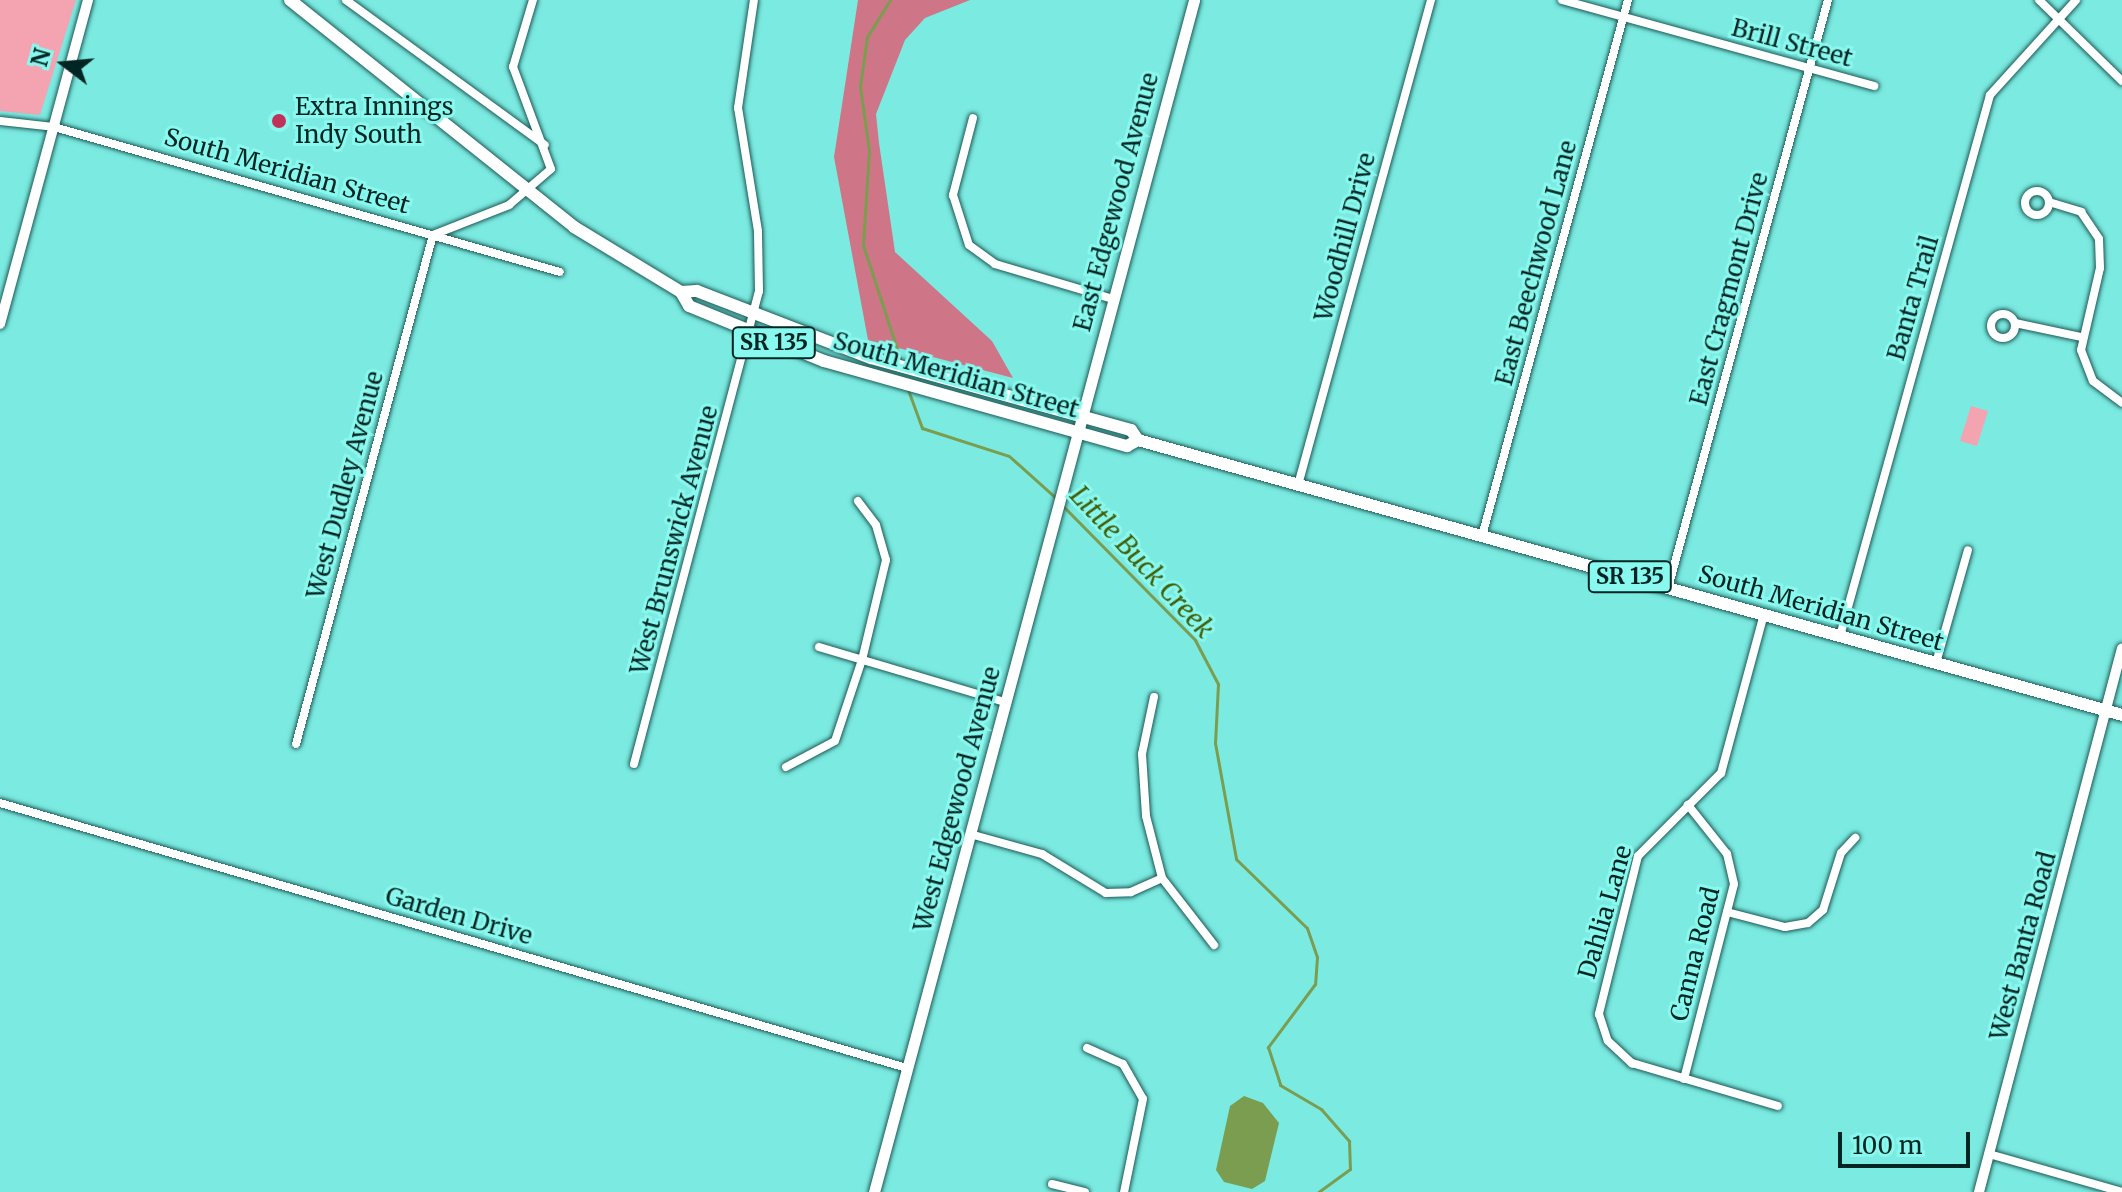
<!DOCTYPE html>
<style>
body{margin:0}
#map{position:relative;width:2122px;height:1192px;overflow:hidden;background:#7beae1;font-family:Merriweather,serif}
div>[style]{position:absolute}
.green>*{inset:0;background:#f4a3b1}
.forest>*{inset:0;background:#ce7687}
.water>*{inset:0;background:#7b9d50}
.stream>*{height:3px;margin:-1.5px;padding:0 1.5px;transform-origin:1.5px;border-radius:1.5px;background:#7b9d50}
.roads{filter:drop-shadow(0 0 2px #1d5a56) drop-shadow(0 0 2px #1d5a56)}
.minor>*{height:8px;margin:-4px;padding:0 4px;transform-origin:4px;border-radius:4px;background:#fff}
.minor>.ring{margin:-4px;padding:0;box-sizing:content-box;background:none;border:8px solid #fff;border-radius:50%}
.tertiary>*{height:10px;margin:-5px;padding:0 5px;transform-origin:5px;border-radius:5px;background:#fff}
.secondary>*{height:11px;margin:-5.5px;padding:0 5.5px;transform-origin:5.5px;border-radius:5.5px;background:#fff}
.primary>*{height:12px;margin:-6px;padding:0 6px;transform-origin:6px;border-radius:6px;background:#fff}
.dots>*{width:22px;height:22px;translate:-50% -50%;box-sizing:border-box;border:4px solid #89f8ee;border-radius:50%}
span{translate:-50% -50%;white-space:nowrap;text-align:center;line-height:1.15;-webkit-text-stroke:6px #89f8ee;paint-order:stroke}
.shield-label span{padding:2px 6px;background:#89f8ee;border:2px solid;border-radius:6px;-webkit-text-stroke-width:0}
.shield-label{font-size:22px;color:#002623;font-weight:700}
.street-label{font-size:24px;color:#002623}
.poi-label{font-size:24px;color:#002623}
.left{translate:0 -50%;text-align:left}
.water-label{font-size:26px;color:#405e07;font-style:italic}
.north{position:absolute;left:24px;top:24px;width:80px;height:80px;-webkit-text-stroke:6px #89f8ee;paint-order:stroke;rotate:286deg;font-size:22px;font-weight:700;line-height:32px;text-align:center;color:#002623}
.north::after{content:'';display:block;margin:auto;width:28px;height:36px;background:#002623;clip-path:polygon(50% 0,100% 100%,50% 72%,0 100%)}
.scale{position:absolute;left:1838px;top:1132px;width:132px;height:36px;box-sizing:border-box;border:4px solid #002623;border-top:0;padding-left:10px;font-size:24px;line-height:28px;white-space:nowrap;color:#002623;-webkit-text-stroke:6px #89f8ee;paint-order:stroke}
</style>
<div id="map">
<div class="green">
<i style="clip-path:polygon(0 0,76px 0,40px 115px,0 111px)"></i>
<i style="clip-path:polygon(1971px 406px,1988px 411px,1977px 446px,1960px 441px)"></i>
</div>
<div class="forest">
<i style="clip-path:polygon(858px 0,970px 0,925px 18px,905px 40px,876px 114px,879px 143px,895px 252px,992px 341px,1013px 378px,868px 340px,834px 157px)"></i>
</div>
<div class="water">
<i style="clip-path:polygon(1244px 1096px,1263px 1103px,1279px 1123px,1265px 1181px,1252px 1189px,1224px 1182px,1216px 1170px,1230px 1106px)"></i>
</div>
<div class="stream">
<i style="left:890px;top:0;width:44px;rotate:121.9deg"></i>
<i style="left:867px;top:37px;width:49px;rotate:98.1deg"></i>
<i style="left:860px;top:86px;width:66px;rotate:82.1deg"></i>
<i style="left:869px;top:151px;width:94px;rotate:93.7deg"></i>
<i style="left:863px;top:245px;width:125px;rotate:71.9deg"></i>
<i style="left:907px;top:387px;width:44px;rotate:69.9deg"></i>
<i style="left:922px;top:428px;width:91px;rotate:17.8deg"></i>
<i style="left:1009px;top:456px;width:64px;rotate:41.9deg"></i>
<i style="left:1062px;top:505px;width:190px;rotate:45.4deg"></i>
<i style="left:1195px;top:640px;width:50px;rotate:62.4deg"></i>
<i style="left:1218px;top:684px;width:59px;rotate:92.9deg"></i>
<i style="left:1215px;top:743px;width:118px;rotate:79.7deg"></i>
<i style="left:1236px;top:859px;width:99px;rotate:44.2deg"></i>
<i style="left:1307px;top:928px;width:31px;rotate:71deg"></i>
<i style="left:1317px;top:957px;width:27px;rotate:94deg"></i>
<i style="left:1315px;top:984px;width:79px;rotate:126.7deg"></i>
<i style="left:1268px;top:1047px;width:40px;rotate:72deg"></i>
<i style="left:1280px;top:1085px;width:48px;rotate:30.3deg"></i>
<i style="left:1321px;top:1109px;width:43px;rotate:48.8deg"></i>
<i style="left:1349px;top:1141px;width:28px;rotate:88deg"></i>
<i style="left:1350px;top:1169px;width:39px;rotate:144deg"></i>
</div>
<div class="roads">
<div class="minor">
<i style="left:346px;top:0;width:246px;rotate:36.1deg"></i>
<i style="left:1562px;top:0;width:324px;rotate:15.4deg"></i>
<i style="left:2039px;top:0;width:116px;rotate:44.3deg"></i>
<i style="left:973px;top:118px;width:80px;rotate:104.6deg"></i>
<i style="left:953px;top:195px;width:52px;rotate:72.3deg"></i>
<i style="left:969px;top:245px;width:32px;rotate:36deg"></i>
<i style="left:995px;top:264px;width:123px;rotate:16.5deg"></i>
<i style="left:0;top:121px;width:54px;rotate:6.3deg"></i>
<i style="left:54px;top:127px;width:526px;rotate:15.99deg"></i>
<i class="ring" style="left:2025px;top:191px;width:16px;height:16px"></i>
<i style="left:2049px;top:202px;width:34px;rotate:17deg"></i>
<i style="left:2081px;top:212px;width:32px;rotate:56deg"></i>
<i style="left:2099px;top:239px;width:29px;rotate:88deg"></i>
<i style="left:2100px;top:268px;width:84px;rotate:103deg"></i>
<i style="left:2081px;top:350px;width:33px;rotate:69deg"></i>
<i style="left:2093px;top:381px;width:36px;rotate:37deg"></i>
<i class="ring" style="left:1991px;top:314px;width:16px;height:16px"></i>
<i style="left:2015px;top:323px;width:67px;rotate:12deg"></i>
<i style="left:1298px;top:485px;width:503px;rotate:-74.66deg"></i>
<i style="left:1482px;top:536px;width:556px;rotate:-74.76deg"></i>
<i style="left:1668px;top:588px;width:609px;rotate:-74.78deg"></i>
<i style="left:1764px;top:614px;width:165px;rotate:105.1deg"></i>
<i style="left:1721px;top:773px;width:117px;rotate:135deg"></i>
<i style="left:1638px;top:856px;width:163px;rotate:103.9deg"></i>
<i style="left:1599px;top:1014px;width:28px;rotate:72deg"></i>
<i style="left:1608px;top:1041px;width:33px;rotate:43deg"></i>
<i style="left:1632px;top:1063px;width:152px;rotate:16.4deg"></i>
<i style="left:1840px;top:636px;width:561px;rotate:-74.5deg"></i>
<i style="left:1990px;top:95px;width:128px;rotate:-47.8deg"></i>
<i style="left:819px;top:647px;width:194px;rotate:16.5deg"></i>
<i style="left:1936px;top:663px;width:117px;rotate:-74.2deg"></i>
<i style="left:1154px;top:697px;width:58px;rotate:101.9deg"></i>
<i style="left:1142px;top:754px;width:62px;rotate:86.3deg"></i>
<i style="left:1146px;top:816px;width:64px;rotate:75.5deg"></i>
<i style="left:1162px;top:878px;width:85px;rotate:52.2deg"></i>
<i style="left:296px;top:744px;width:527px;rotate:-74.94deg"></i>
<i style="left:433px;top:235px;width:82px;rotate:-21.5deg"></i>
<i style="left:509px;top:205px;width:55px;rotate:-40.6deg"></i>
<i style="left:551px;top:169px;width:109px;rotate:-110.4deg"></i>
<i style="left:513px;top:67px;width:70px;rotate:-73.4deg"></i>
<i style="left:634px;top:764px;width:489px;rotate:-75.2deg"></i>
<i style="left:759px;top:291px;width:60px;rotate:-91deg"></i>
<i style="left:758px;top:231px;width:125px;rotate:-99.2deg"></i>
<i style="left:738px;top:108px;width:109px;rotate:-81.6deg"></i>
<i style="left:786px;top:767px;width:55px;rotate:-28deg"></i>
<i style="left:835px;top:741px;width:85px;rotate:-71.6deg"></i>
<i style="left:862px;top:660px;width:103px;rotate:-76.5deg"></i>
<i style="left:886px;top:560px;width:36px;rotate:-106deg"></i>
<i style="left:876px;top:525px;width:30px;rotate:-127deg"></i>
<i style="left:0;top:803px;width:945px;rotate:16.29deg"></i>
<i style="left:970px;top:834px;width:75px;rotate:15.5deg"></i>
<i style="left:1042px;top:854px;width:75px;rotate:31.4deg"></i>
<i style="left:1106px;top:893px;width:25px;rotate:-2deg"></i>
<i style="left:1131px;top:892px;width:34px;rotate:-24deg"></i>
<i style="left:1727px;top:912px;width:60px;rotate:14.5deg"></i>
<i style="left:1785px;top:927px;width:23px;rotate:-10deg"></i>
<i style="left:1808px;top:923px;width:20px;rotate:-41deg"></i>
<i style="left:1823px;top:910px;width:60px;rotate:-72.5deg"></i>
<i style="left:1841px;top:853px;width:21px;rotate:-47deg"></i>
<i style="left:1087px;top:1048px;width:39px;rotate:24deg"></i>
<i style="left:1123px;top:1064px;width:40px;rotate:60.3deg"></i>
<i style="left:1143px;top:1099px;width:95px;rotate:101.5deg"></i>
<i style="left:1684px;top:1079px;width:201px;rotate:-75.6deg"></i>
<i style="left:1734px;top:884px;width:31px;rotate:-103deg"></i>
<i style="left:1727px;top:854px;width:63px;rotate:-128.5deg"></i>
<i style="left:1989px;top:1154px;width:138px;rotate:15.9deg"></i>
<i style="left:1052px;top:1184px;width:34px;rotate:14deg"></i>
</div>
<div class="tertiary">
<i style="left:0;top:324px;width:336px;rotate:-74.8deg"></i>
<i style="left:1979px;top:1192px;width:562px;rotate:-75.27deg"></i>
</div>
<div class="secondary">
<i style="left:874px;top:1192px;width:1234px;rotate:-74.97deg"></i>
</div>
<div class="primary">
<i style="left:290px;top:0;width:364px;rotate:38.6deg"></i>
<i style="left:574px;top:227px;width:125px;rotate:31.3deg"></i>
<i style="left:681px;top:292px;width:16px;rotate:60deg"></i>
<i style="left:689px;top:306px;width:146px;rotate:22.2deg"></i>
<i style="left:824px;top:361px;width:315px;rotate:15.7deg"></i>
<i style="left:1127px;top:446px;width:13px;rotate:-29deg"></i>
<i style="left:681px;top:292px;width:16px;rotate:-4deg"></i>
<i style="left:697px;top:291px;width:186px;rotate:21.1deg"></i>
<i style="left:871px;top:358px;width:270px;rotate:15.5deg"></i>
<i style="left:1131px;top:430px;width:12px;rotate:55deg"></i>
<i style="left:1138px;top:440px;width:1022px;rotate:15.61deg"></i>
</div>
</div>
<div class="dots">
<i style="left:279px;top:121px;background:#c1325b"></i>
</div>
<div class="shield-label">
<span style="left:774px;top:343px">SR 135</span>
<span style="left:1630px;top:577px">SR 135</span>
</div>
<div class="street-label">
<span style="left:1792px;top:43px;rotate:15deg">Brill Street</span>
<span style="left:287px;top:171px;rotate:16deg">South Meridian Street</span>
<span style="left:1116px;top:202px;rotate:-75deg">East Edgewood Avenue</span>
<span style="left:1345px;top:237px;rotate:-75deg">Woodhill Drive</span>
<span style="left:1536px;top:263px;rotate:-75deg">East Beechwood Lane</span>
<span style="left:1729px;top:289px;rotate:-75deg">East Cragmont Drive</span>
<span style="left:1913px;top:298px;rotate:-74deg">Banta Trail</span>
<span style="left:956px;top:375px;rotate:16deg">South Meridian Street</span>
<span style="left:345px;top:485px;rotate:-75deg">West Dudley Avenue</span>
<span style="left:674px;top:540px;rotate:-75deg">West Brunswick Avenue</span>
<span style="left:1821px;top:608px;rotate:16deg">South Meridian Street</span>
<span style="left:957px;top:799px;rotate:-75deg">West Edgewood Avenue</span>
<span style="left:1605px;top:912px;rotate:-74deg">Dahlia Lane</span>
<span style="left:459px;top:916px;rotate:16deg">Garden Drive</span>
<span style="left:2023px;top:946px;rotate:-75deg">West Banta Road</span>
<span style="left:1695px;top:954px;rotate:-76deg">Canna Road</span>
</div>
<div class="poi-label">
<span class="left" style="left:295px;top:121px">Extra Innings<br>Indy South</span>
</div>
<div class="water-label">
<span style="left:1142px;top:562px;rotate:47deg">Little Buck Creek</span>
</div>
<div class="north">N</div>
<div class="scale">100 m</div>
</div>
